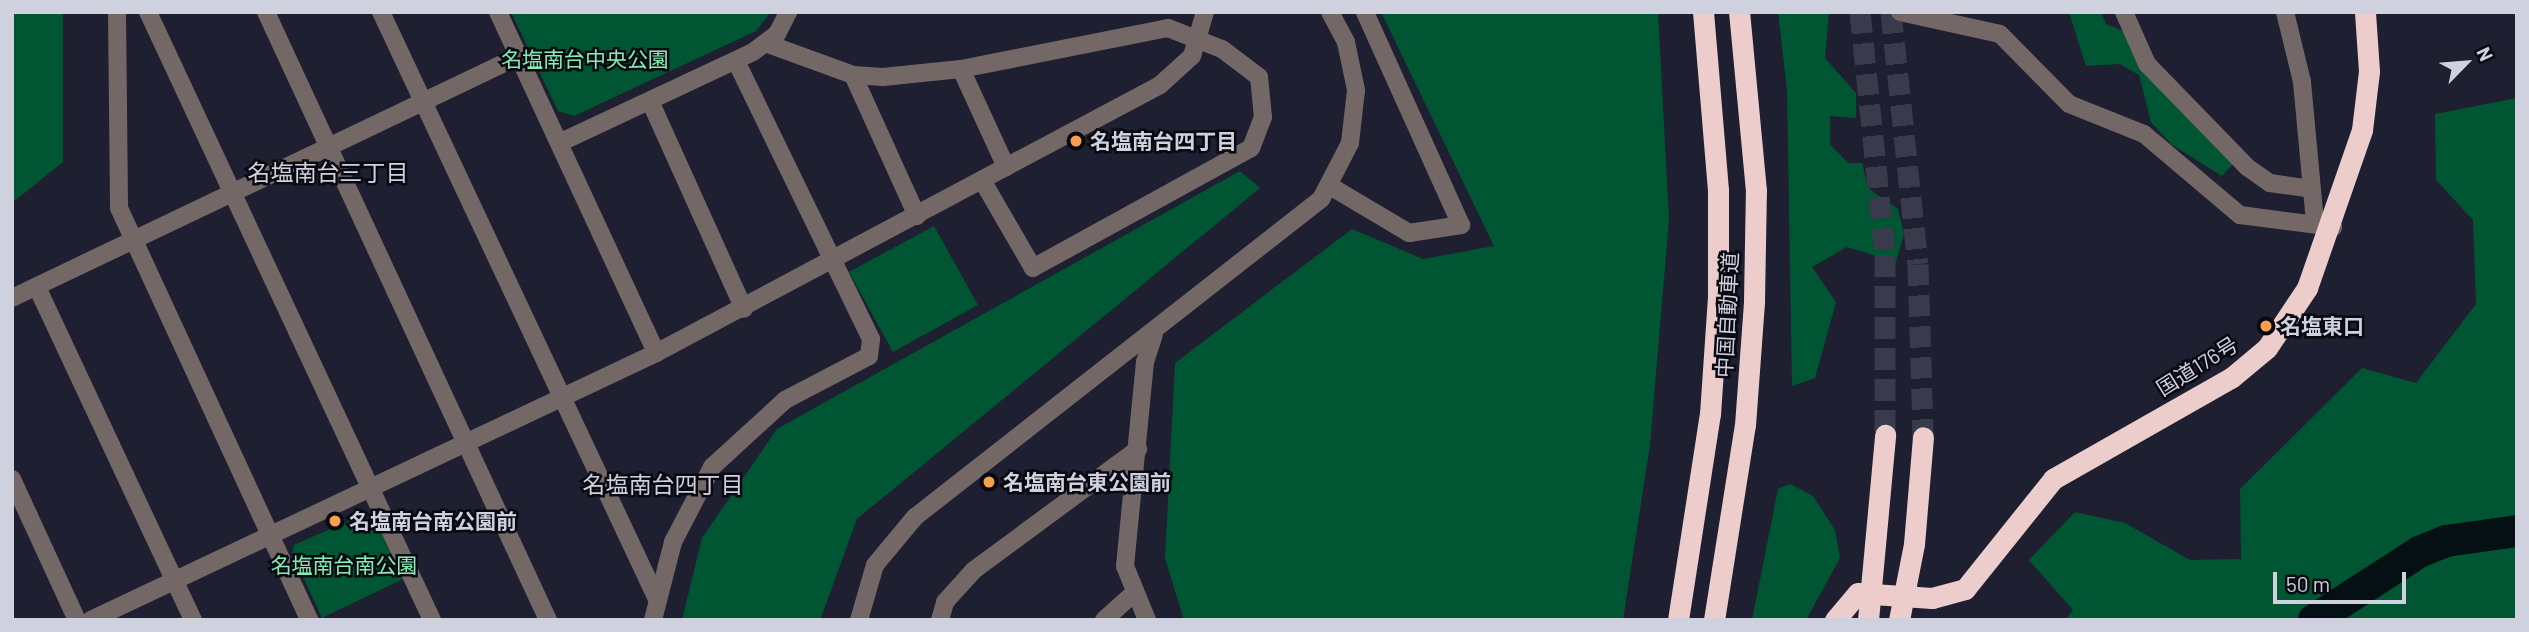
<!DOCTYPE html>
<meta charset="utf-8">
<style>
body{margin:0}
#map{position:relative;width:2529px;height:632px;overflow:hidden;background:#1e1f31;font-family:Barlow,"Noto Sans JP",sans-serif}
div>[style]{position:absolute}
.green>*{inset:0;background:#005633}
.river>*{height:32px;margin:-16px;padding:0 16px;transform-origin:16px;border-radius:16px;background:#041013}
.highway-tunnel>*{height:21px;margin-top:-10.5px;transform-origin:0;background:repeating-linear-gradient(90deg,#393a4b 0 21px,transparent 0 31px)}
.minor>*{height:18px;margin:-9px;padding:0 9px;transform-origin:9px;border-radius:9px;background:#746867}
.highway>*{height:21px;margin:-10.5px;padding:0 10.5px;transform-origin:10.5px;border-radius:10.5px;background:#eccdcb}
.dots>*{width:19px;height:19px;translate:-50% -50%;box-sizing:border-box;border:4px solid #090911;border-radius:50%}
span{translate:-50% -50%;white-space:nowrap;text-align:center;line-height:1.15;-webkit-text-stroke:5px #090911;paint-order:stroke}
.park-label{font-size:21px;color:#84edb3}
.poi-label{font-size:21px;color:#d0d1de;font-weight:700}
.left{translate:0 -50%;text-align:left}
.street-label{font-size:21px;color:#d0d1de}
.neighbourhood-label{font-size:23px;color:#d0d1de}
.frame{position:absolute;inset:0;border:14px solid #d0d1de;pointer-events:none}
.north{position:absolute;left:2431px;top:28px;width:70px;height:70px;-webkit-text-stroke:5px #090911;paint-order:stroke;rotate:65deg;font-size:19px;font-weight:700;line-height:28px;text-align:center;color:#d0d1de}
.north::after{content:'';display:block;margin:auto;width:24px;height:32px;background:#d0d1de;clip-path:polygon(50% 0,100% 100%,50% 72%,0 100%)}
.scale{position:absolute;left:2273px;top:572px;width:133px;height:32px;box-sizing:border-box;border:4px solid #d0d1de;border-top:0;padding-left:9px;font-size:21px;line-height:24px;white-space:nowrap;color:#d0d1de;-webkit-text-stroke:5px #090911;paint-order:stroke}
</style>
<div id="map">
<div class="green">
<i style="clip-path:polygon(12px 12px,63px 12px,63px 162px,12px 203px)"></i>
<i style="clip-path:polygon(511px 12px,771px 12px,756px 31px,574px 116px,558px 111px)"></i>
<i style="clip-path:polygon(1381px 12px,1658px 12px,1669px 219px,1650px 445px,1623px 620px,1184px 620px,1165px 558px,1175px 363px,1352px 229px,1423px 259px,1494px 246px)"></i>
<i style="clip-path:polygon(1778px 12px,1829px 12px,1825px 58px,1856px 93px,1856px 118px,1830px 116px,1830px 144px,1848px 163px,1862px 163px,1868px 188px,1898px 209px,1904px 234px,1896px 262px,1847px 247px,1812px 267px,1836px 302px,1815px 378px,1792px 386px,1787px 90px)"></i>
<i style="clip-path:polygon(2069px 12px,2101px 12px,2106px 24px,2138px 37px,2151px 76px,2236px 161px,2222px 176px,2171px 144px,2151px 122px,2139px 75px,2120px 64px,2086px 66px)"></i>
<i style="clip-path:polygon(2517px 98px,2517px 620px,2065px 620px,2073px 610px,2029px 560px,2075px 512px,2125px 523px,2190px 560px,2241px 559px,2240px 489px,2362px 368px,2416px 383px,2476px 304px,2473px 220px,2436px 180px,2435px 114px)"></i>
<i style="clip-path:polygon(1240px 171px,1260px 188px,857px 519px,820px 620px,682px 620px,702px 538px,777px 429px)"></i>
<i style="clip-path:polygon(934px 226px,978px 305px,893px 352px,849px 272px)"></i>
<i style="clip-path:polygon(1790px 484px,1813px 496px,1835px 530px,1840px 558px,1806px 620px,1752px 620px,1778px 489px)"></i>
<i style="clip-path:polygon(353px 519px,379px 528px,403px 579px,322px 618px,292px 553px,294px 545px)"></i>
</div>
<div class="river">
<i style="left:2314px;top:620px;width:125px;rotate:-32.9deg"></i>
<i style="left:2419px;top:552px;width:29px;rotate:-22deg"></i>
<i style="left:2446px;top:541px;width:72px;rotate:-8deg"></i>
</div>
<div class="highway-tunnel">
<i style="left:1860px;top:12px;width:244px;rotate:84.1deg"></i>
<i style="left:1885px;top:255px;width:180px;rotate:90deg"></i>
<i style="left:1891px;top:12px;width:253px;rotate:83.9deg"></i>
<i style="left:1918px;top:264px;width:173px;rotate:88.3deg"></i>
</div>
<div class="minor">
<i style="left:117px;top:12px;width:196px;rotate:89.4deg"></i>
<i style="left:119px;top:208px;width:454px;rotate:65.2deg"></i>
<i style="left:148px;top:12px;width:671px;rotate:64.96deg"></i>
<i style="left:266px;top:12px;width:670px;rotate:65.12deg"></i>
<i style="left:381px;top:12px;width:646px;rotate:64.82deg"></i>
<i style="left:498px;top:12px;width:376px;rotate:65.1deg"></i>
<i style="left:1900px;top:12px;width:102px;rotate:12.4deg"></i>
<i style="left:2000px;top:34px;width:98px;rotate:45.4deg"></i>
<i style="left:2069px;top:104px;width:81px;rotate:21.8deg"></i>
<i style="left:2144px;top:134px;width:126px;rotate:40.2deg"></i>
<i style="left:2240px;top:215px;width:94px;rotate:7.4deg"></i>
<i style="left:2124px;top:12px;width:57px;rotate:66.1deg"></i>
<i style="left:2147px;top:64px;width:144px;rotate:45.8deg"></i>
<i style="left:2247px;top:167px;width:28px;rotate:35deg"></i>
<i style="left:2270px;top:183px;width:42px;rotate:8.1deg"></i>
<i style="left:2285px;top:12px;width:72px;rotate:76.3deg"></i>
<i style="left:2302px;top:82px;width:140px;rotate:84.7deg"></i>
<i style="left:768px;top:44px;width:90px;rotate:20deg"></i>
<i style="left:853px;top:75px;width:30px;rotate:4deg"></i>
<i style="left:883px;top:77px;width:78px;rotate:-5.9deg"></i>
<i style="left:961px;top:69px;width:211px;rotate:-11.2deg"></i>
<i style="left:1168px;top:28px;width:58px;rotate:21.3deg"></i>
<i style="left:1222px;top:49px;width:46px;rotate:37.1deg"></i>
<i style="left:1259px;top:77px;width:40px;rotate:84.3deg"></i>
<i style="left:1263px;top:117px;width:33px;rotate:111deg"></i>
<i style="left:1251px;top:148px;width:249px;rotate:151.2deg"></i>
<i style="left:1033px;top:268px;width:102px;rotate:-120.1deg"></i>
<i style="left:961px;top:69px;width:108px;rotate:65.3deg"></i>
<i style="left:853px;top:75px;width:155px;rotate:65.6deg"></i>
<i style="left:650px;top:101px;width:228px;rotate:65.7deg"></i>
<i style="left:559px;top:143px;width:214px;rotate:-25.1deg"></i>
<i style="left:753px;top:52px;width:30px;rotate:-37deg"></i>
<i style="left:777px;top:34px;width:25px;rotate:-63deg"></i>
<i style="left:1330px;top:186px;width:92px;rotate:30.7deg"></i>
<i style="left:1409px;top:233px;width:53px;rotate:-8.7deg"></i>
<i style="left:1461px;top:225px;width:234px;rotate:-114.3deg"></i>
<i style="left:37px;top:287px;width:368px;rotate:64.9deg"></i>
<i style="left:12px;top:298px;width:562px;rotate:-25.52deg"></i>
<i style="left:12px;top:479px;width:155px;rotate:65.3deg"></i>
<i style="left:91px;top:620px;width:625px;rotate:-25.29deg"></i>
<i style="left:656px;top:353px;width:571px;rotate:-28deg"></i>
<i style="left:1160px;top:85px;width:43px;rotate:-42.2deg"></i>
<i style="left:1192px;top:56px;width:46px;rotate:-73.5deg"></i>
<i style="left:653px;top:620px;width:81px;rotate:-75.6deg"></i>
<i style="left:673px;top:542px;width:85px;rotate:-62.5deg"></i>
<i style="left:712px;top:467px;width:99px;rotate:-42.5deg"></i>
<i style="left:785px;top:400px;width:95px;rotate:-27.6deg"></i>
<i style="left:869px;top:356px;width:17px;rotate:-83deg"></i>
<i style="left:871px;top:339px;width:309px;rotate:-115.9deg"></i>
<i style="left:859px;top:620px;width:57px;rotate:-73.8deg"></i>
<i style="left:875px;top:565px;width:62px;rotate:-50.2deg"></i>
<i style="left:915px;top:517px;width:516px;rotate:-38.07deg"></i>
<i style="left:1321px;top:199px;width:63px;rotate:-62.6deg"></i>
<i style="left:1350px;top:143px;width:53px;rotate:-83.5deg"></i>
<i style="left:1356px;top:90px;width:49px;rotate:-101.8deg"></i>
<i style="left:1346px;top:42px;width:34px;rotate:-118deg"></i>
<i style="left:940px;top:620px;width:19px;rotate:-74deg"></i>
<i style="left:945px;top:602px;width:43px;rotate:-47.8deg"></i>
<i style="left:974px;top:570px;width:204px;rotate:-36.4deg"></i>
<i style="left:1104px;top:620px;width:39px;rotate:-42deg"></i>
<i style="left:1147px;top:620px;width:58px;rotate:-112.2deg"></i>
<i style="left:1125px;top:566px;width:205px;rotate:-84.4deg"></i>
<i style="left:1145px;top:362px;width:28px;rotate:-72deg"></i>
</div>
<div class="highway">
<i style="left:1678px;top:620px;width:208px;rotate:-81.2deg"></i>
<i style="left:1710px;top:414px;width:116px;rotate:-86.1deg"></i>
<i style="left:1718px;top:298px;width:108px;rotate:-90deg"></i>
<i style="left:1718px;top:190px;width:179px;rotate:-94.8deg"></i>
<i style="left:1714px;top:620px;width:197px;rotate:-81deg"></i>
<i style="left:1745px;top:425px;width:124px;rotate:-85.8deg"></i>
<i style="left:1754px;top:301px;width:110px;rotate:-89deg"></i>
<i style="left:1756px;top:191px;width:180px;rotate:-95.4deg"></i>
<i style="left:1835px;top:620px;width:35px;rotate:-50deg"></i>
<i style="left:1858px;top:593px;width:74px;rotate:3.9deg"></i>
<i style="left:1932px;top:598px;width:34px;rotate:-15deg"></i>
<i style="left:1965px;top:589px;width:141px;rotate:-51.3deg"></i>
<i style="left:2053px;top:479px;width:205px;rotate:-29.6deg"></i>
<i style="left:2231px;top:378px;width:47px;rotate:-39.8deg"></i>
<i style="left:2267px;top:348px;width:72px;rotate:-56.3deg"></i>
<i style="left:2307px;top:288px;width:167px;rotate:-70.8deg"></i>
<i style="left:2362px;top:130px;width:59px;rotate:-83.2deg"></i>
<i style="left:2369px;top:71px;width:59px;rotate:-93.9deg"></i>
<i style="left:1868px;top:620px;width:186px;rotate:-84.7deg"></i>
<i style="left:1899px;top:620px;width:77px;rotate:-78.8deg"></i>
<i style="left:1914px;top:544px;width:107px;rotate:-85.2deg"></i>
</div>
<div class="dots">
<i style="left:1076px;top:141px;background:#fa9f4f"></i>
<i style="left:2266px;top:326px;background:#fa9f4f"></i>
<i style="left:989px;top:482px;background:#fa9f4f"></i>
<i style="left:335px;top:521px;background:#fa9f4f"></i>
</div>
<div class="park-label">
<span style="left:585px;top:59px">名塩南台中央公園</span>
<span style="left:344px;top:565px">名塩南台南公園</span>
</div>
<div class="poi-label">
<span class="left" style="left:1090px;top:141px">名塩南台四丁目</span>
<span class="left" style="left:2280px;top:326px">名塩東口</span>
<span class="left" style="left:1003px;top:482px">名塩南台東公園前</span>
<span class="left" style="left:349px;top:521px">名塩南台南公園前</span>
</div>
<div class="street-label">
<span style="left:1727px;top:315px;rotate:-87deg">中国自動車道</span>
<span style="left:2197px;top:366px;rotate:-32deg">国道176号</span>
</div>
<div class="neighbourhood-label">
<span style="left:328px;top:172px">名塩南台三丁目</span>
<span style="left:663px;top:484px">名塩南台四丁目</span>
</div>
<div class="frame"></div>
<div class="north">N</div>
<div class="scale">50 m</div>
</div>
